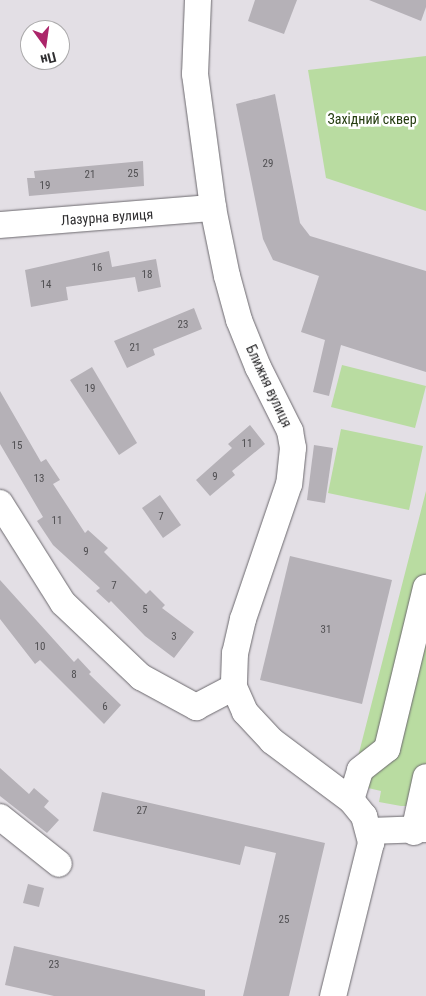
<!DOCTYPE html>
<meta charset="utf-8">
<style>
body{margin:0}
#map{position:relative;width:426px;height:996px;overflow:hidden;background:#e3dfe5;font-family:"Roboto Condensed",sans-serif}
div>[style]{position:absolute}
.green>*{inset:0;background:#b9dca1}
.building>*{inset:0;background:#b5b1b7}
.roads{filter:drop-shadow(0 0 1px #6c696e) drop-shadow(0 0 1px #6c696e)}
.minor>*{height:26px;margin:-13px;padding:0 13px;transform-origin:13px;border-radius:13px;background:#fff}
span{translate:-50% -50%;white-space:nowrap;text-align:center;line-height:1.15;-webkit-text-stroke:5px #fff;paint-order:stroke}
.number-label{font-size:11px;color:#504f52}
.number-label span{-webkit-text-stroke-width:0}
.park-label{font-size:14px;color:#243c0f}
.street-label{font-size:14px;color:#2f2e30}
.north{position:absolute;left:20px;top:20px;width:50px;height:50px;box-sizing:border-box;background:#fff;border:1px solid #acabac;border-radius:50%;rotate:166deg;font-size:14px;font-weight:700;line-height:20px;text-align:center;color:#2f2e30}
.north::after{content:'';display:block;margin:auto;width:18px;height:22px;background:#ac256a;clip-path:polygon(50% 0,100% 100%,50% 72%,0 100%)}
</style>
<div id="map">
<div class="green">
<i style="clip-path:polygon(426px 56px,426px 211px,326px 178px,308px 70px)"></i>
<i style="clip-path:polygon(342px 365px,426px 386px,415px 428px,331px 407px)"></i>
<i style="clip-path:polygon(341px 429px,423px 446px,409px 510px,328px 493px)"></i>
<i style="clip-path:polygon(426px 491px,426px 777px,410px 806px,401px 806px,379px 802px,381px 791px,351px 784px)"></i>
</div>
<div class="building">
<i style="clip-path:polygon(255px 0,297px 0,284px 34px,248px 21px)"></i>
<i style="clip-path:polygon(369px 0,426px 0,426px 7px,421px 21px)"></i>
<i style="clip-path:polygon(275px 94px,300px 223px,310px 236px,426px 271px,426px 372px,341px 345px,329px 396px,313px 392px,325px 340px,301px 332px,319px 276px,273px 260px,263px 239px,236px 104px)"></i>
<i style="clip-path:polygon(143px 161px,144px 186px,29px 196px,27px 178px,35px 178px,34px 171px)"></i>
<i style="clip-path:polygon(109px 251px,112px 267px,156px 259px,161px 287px,138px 292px,135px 277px,66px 287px,68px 300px,31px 307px,25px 270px)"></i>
<i style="clip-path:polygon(194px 308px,202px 329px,153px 349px,155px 355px,127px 368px,114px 341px)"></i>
<i style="clip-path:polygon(92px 367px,137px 443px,119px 455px,70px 380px)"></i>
<i style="clip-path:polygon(0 391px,41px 462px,46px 459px,60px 480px,53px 484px,85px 533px,88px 530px,108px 548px,104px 552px,146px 594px,150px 590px,165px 605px,162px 608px,194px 632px,174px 658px,145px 636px,111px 601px,109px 603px,96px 591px,100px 588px,53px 545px,37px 521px,43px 517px,0 444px)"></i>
<i style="clip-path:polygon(250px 425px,265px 444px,232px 471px,235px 475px,210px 496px,196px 480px,232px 448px,228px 444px)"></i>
<i style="clip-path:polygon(314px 445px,333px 448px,325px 503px,307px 500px)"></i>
<i style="clip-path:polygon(160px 495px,181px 525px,163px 538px,142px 508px)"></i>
<i style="clip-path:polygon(290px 556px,392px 580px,362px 704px,260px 680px)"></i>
<i style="clip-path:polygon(0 580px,74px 662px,78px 658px,91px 672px,89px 674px,121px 705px,104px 724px,40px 660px,35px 664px,0 619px)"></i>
<i style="clip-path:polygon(0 768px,29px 794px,34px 788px,49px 801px,44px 807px,59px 820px,47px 833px,0 796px)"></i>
<i style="clip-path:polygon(102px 792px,325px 843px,289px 996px,243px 996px,276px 853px,245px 846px,240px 865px,93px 831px)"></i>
<i style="clip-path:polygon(28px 884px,44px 888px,39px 907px,23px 903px)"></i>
<i style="clip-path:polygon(14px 946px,205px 990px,205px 996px,54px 996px,5px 985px)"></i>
</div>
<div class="roads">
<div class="minor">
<i style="left:198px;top:0;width:74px;rotate:92.3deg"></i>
<i style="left:195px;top:74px;width:135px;rotate:82.3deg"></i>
<i style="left:213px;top:208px;width:69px;rotate:78.4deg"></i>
<i style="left:227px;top:276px;width:46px;rotate:74.7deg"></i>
<i style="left:239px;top:320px;width:51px;rotate:68deg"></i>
<i style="left:258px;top:367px;width:72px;rotate:63.4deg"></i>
<i style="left:290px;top:431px;width:17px;rotate:80deg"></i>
<i style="left:293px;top:448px;width:36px;rotate:96deg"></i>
<i style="left:289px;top:484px;width:143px;rotate:108.8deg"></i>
<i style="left:243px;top:619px;width:35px;rotate:103deg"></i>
<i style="left:235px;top:653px;width:34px;rotate:92deg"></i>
<i style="left:234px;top:687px;width:27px;rotate:66deg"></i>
<i style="left:245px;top:712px;width:40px;rotate:47deg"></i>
<i style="left:272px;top:741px;width:99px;rotate:36.8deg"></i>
<i style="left:351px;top:800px;width:21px;rotate:51deg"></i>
<i style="left:364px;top:816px;width:28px;rotate:75deg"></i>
<i style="left:371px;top:843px;width:158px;rotate:103.9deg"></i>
<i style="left:0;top:225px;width:214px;rotate:-4.6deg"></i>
<i style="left:0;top:503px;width:118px;rotate:57.8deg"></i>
<i style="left:63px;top:603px;width:108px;rotate:43.5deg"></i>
<i style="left:141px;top:677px;width:63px;rotate:28.6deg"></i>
<i style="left:196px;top:707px;width:43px;rotate:-27.8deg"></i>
<i style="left:351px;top:800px;width:31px;rotate:-73deg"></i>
<i style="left:360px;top:770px;width:34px;rotate:-38deg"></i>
<i style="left:387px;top:749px;width:166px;rotate:-76.4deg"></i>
<i style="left:0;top:817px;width:75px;rotate:38.5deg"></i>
<i style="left:369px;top:831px;width:57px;rotate:-2deg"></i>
<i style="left:414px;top:832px;width:56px;rotate:-77.7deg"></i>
</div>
</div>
<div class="number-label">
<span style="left:268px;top:164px">29</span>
<span style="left:133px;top:174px">25</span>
<span style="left:90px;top:175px">21</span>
<span style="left:45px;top:186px">19</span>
<span style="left:97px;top:268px">16</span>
<span style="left:147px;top:275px">18</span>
<span style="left:46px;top:285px">14</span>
<span style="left:183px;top:325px">23</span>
<span style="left:135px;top:348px">21</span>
<span style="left:90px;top:389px">19</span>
<span style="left:247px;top:444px">11</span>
<span style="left:17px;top:446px">15</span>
<span style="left:215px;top:477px">9</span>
<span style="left:39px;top:479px">13</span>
<span style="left:161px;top:517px">7</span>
<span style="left:57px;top:521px">11</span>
<span style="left:86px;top:552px">9</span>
<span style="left:114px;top:586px">7</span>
<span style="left:145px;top:610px">5</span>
<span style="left:326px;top:630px">31</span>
<span style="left:174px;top:637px">3</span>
<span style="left:40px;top:647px">10</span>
<span style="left:74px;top:675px">8</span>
<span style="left:105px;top:707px">6</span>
<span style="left:142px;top:811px">27</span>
<span style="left:284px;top:920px">25</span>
<span style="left:54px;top:965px">23</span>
</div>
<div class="park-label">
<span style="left:372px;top:119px">Західний сквер</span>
</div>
<div class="street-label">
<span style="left:107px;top:217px;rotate:-4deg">Лазурна вулиця</span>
<span style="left:269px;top:386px;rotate:65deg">Ближня вулиця</span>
</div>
<div class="north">Пн</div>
</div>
